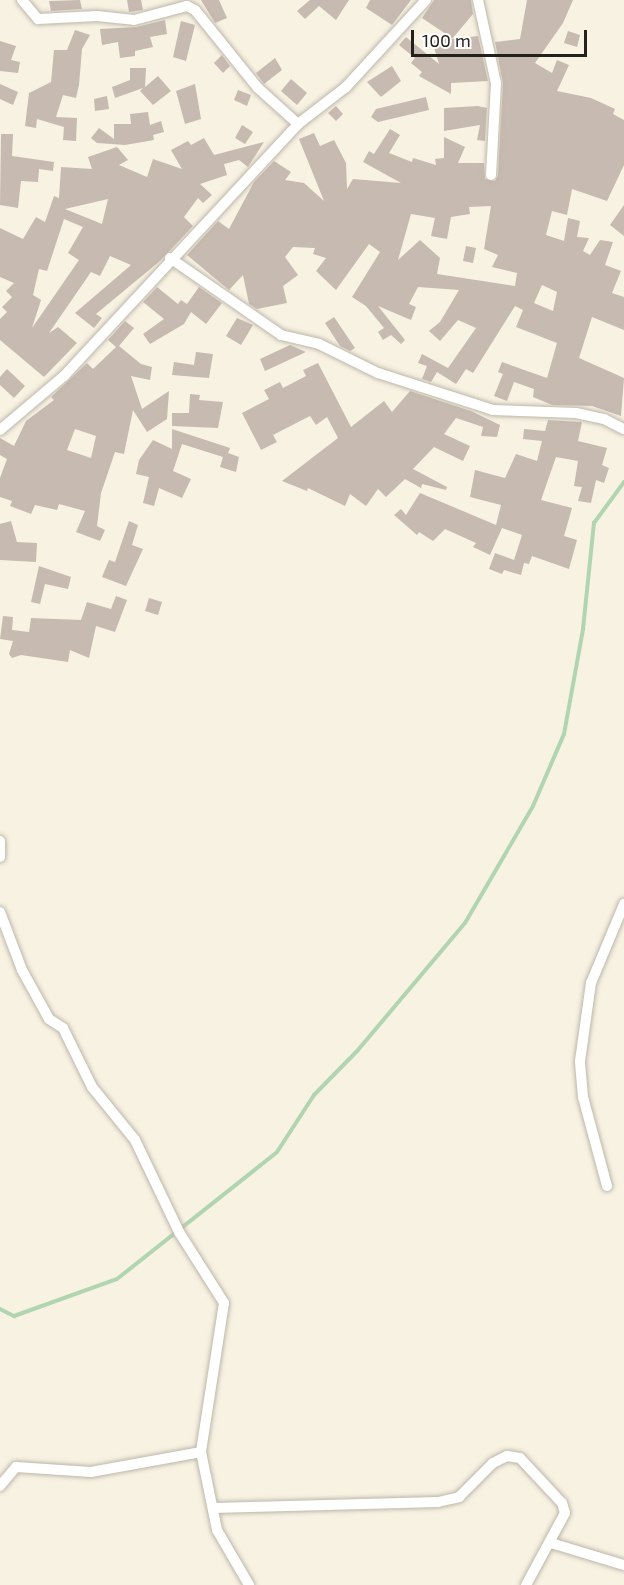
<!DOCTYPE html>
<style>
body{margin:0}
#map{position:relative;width:624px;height:1585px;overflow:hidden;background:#f8f2e3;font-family:"Exo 2",sans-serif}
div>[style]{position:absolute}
.stream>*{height:4px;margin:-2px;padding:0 2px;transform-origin:2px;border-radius:2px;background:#b1d5b0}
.building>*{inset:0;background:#c7bab0}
.roads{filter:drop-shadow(0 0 2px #bdb7a9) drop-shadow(0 0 2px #bdb7a9)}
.street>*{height:10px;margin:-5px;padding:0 5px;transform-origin:5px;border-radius:5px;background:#fff}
span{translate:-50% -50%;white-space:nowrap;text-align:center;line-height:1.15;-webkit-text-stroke:6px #fff;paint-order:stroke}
.scale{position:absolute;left:411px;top:30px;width:176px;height:27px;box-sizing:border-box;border:3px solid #23211c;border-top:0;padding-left:8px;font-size:18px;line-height:21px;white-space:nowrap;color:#23211c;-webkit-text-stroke:4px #fff;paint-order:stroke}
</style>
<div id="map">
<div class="stream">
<i style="left:0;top:1309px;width:16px;rotate:27deg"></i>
<i style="left:14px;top:1316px;width:109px;rotate:-19.8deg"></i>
<i style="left:117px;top:1279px;width:204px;rotate:-38.4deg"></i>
<i style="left:277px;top:1152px;width:68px;rotate:-57deg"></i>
<i style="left:314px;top:1095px;width:63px;rotate:-45.6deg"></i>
<i style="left:358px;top:1050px;width:166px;rotate:-49.9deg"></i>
<i style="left:465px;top:923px;width:135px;rotate:-59.8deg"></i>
<i style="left:533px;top:806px;width:78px;rotate:-66.7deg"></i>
<i style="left:564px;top:734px;width:107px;rotate:-79.7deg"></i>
<i style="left:583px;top:629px;width:107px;rotate:-84.1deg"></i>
<i style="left:594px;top:523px;width:51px;rotate:-53.8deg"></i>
</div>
<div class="building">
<i style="clip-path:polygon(80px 0,82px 9px,51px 11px,49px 1px)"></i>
<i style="clip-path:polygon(127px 0,141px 0,143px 10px,129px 12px)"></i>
<i style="clip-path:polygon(201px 0,219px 0,227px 18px,215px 23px)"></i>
<i style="clip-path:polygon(310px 0,349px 0,336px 20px,319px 6px,305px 19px,297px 11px)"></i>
<i style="clip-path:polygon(370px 0,411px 0,392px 25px,366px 8px)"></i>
<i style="clip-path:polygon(434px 0,471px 0,473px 14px,452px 39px,478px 36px,488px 81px,451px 83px,451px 94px,419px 76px,422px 72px,411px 63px,415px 58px,399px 45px,406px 37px,439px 64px,432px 41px,449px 36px,422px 18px)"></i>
<i style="clip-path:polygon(evenodd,527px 0,573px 0,563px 23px,535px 63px,552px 73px,557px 60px,569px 65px,557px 91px,591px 98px,615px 109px,613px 114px,624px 120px,624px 165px,607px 201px,572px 189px,567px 215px,552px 211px,546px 235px,564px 241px,568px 218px,580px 221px,577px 237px,589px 238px,583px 251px,590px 255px,600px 240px,613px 242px,605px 265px,621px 271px,612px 293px,624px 297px,624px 330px,592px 317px,579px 358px,624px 378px,621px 416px,592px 406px,552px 405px,533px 397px,534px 389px,514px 382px,507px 401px,494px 396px,503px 374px,498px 372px,502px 362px,547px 378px,557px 343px,516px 327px,523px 310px,515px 306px,473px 373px,466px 369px,456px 384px,437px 372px,431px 382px,422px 379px,427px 366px,418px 363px,422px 354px,448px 368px,476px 328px,458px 320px,440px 341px,429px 331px,440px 322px,459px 290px,418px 287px,409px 304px,416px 307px,411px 320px,378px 306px,405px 340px,401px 344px,391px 335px,383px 340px,378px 332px,384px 328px,366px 306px,352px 297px,380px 252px,369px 244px,336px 290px,316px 271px,326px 258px,313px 254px,315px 248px,293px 247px,285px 257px,298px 275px,283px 286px,287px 303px,257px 309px,249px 304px,243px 275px,229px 290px,187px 255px,218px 221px,229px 229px,254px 182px,274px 161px,291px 172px,285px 180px,304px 183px,324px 201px,299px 139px,314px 133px,320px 146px,334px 140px,346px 163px,347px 189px,353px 179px,401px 183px,363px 162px,369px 151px,374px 154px,390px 129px,400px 135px,389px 153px,412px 162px,413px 158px,436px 165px,435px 159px,444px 158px,444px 137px,465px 147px,458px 163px,484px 163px,485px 179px,495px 181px,498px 175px,503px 83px,495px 42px,520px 39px,527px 0,491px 206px,484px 249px,498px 255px,492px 267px,517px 273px,515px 286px,437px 274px,440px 258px,420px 240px,398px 260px,411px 214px,435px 218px,431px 236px,447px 239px,451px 217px,470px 214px,469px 207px,491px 206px,527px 0,542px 285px,557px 292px,553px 311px,534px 303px,542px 285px)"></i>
<i style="clip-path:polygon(165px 20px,167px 34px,150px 37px,153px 47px,135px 51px,135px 56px,120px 58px,118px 42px,102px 45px,100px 29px,136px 27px)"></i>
<i style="clip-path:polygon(181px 21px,195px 25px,186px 61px,173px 57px)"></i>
<i style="clip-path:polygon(75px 30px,90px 35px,82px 49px,79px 85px,76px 98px,63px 95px,56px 117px,77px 118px,76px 141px,63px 140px,64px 127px,37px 119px,36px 128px,25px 126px,29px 93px,51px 82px,54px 50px,67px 50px)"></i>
<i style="clip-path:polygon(568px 31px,580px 35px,577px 47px,564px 43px)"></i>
<i style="clip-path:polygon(0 41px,16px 46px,11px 60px,20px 62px,18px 73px,0 71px)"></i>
<i style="clip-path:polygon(222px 55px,230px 66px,223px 73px,214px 63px)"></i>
<i style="clip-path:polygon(275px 58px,282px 70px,264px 84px,256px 73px)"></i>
<i style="clip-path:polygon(392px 66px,401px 81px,381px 97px,367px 82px)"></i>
<i style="clip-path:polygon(130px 68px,146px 68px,145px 87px,158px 76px,171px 91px,153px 105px,140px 91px,143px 88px,115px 98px,112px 87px,130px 80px)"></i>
<i style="clip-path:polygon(291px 79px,307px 93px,297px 105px,281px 91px)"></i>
<i style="clip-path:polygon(0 84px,18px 92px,13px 105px,0 99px)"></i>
<i style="clip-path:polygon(195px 84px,201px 119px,185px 124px,176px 91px)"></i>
<i style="clip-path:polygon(238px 90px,251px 95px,247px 106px,234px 100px)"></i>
<i style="clip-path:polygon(107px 96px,109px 109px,95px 111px,94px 99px)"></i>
<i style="clip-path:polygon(426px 97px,429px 110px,378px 122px,371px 117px,376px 109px)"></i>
<i style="clip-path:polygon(336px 106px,343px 114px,336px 121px,328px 113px)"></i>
<i style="clip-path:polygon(478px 106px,487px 108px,485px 141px,477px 140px,480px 125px,444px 131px,444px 108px)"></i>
<i style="clip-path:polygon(148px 112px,150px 125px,161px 121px,164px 132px,153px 135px,154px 140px,125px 145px,97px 143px,91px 138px,99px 128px,114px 139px,114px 124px,131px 124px,130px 114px)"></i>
<i style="clip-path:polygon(242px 125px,253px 132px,245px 144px,235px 138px)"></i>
<i style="clip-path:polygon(1px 134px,13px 134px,12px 156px,54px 162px,53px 171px,39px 169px,38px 182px,21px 181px,18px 208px,0 205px)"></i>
<i style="clip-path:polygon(evenodd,204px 138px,214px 155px,264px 142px,248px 167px,239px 160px,224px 164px,227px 175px,200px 184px,212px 195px,203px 203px,198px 198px,184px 217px,193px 226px,160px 261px,96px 314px,102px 318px,94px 328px,75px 313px,131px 265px,110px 256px,100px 276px,91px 272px,49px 333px,58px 327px,77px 343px,44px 377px,0 340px,0 319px,7px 312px,2px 307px,12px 297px,6px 291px,14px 283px,0 277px,0 228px,23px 239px,36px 217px,45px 222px,54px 196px,59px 198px,61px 167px,92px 169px,88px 157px,117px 147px,128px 160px,119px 165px,147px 177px,153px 159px,182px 169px,171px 150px,188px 141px,191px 145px,204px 138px,108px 199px,102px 224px,65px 209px,108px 199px,204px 138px,64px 219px,83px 227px,68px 253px,79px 260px,32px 328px,41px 300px,33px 295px,39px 269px,47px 271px,64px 219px)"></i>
<i style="clip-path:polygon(624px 205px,624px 236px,610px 225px)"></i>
<i style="clip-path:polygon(466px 246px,476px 248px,473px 263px,463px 261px)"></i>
<i style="clip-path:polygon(157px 287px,178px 304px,181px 300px,187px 304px,199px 287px,222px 303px,206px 324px,191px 312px,184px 324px,150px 344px,143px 334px,164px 319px,143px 302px)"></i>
<i style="clip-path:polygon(334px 317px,355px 348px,350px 351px,340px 346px,325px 323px)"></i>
<i style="clip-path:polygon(237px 318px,253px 325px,241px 345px,226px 336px)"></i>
<i style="clip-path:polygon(evenodd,125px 321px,134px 328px,119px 346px,141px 364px,152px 367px,150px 380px,131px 376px,142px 409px,169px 391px,167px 419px,147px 432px,133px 410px,124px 454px,115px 452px,101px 493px,97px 526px,105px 530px,100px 541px,76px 532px,85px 511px,59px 504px,57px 510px,35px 505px,31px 514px,10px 506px,12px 501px,0 497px,0 478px,7px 459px,0 455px,0 438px,14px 446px,26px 421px,54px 400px,51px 397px,87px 363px,93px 369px,116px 347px,108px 340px,125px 321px,75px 429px,96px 436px,91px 458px,67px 450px,75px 429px)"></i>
<i style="clip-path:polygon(290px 345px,306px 352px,265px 371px,260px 359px)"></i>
<i style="clip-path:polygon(196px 352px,213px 354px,209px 378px,172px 375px,174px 362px,194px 365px)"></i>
<i style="clip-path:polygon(318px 363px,351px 427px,384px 401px,392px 412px,410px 391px,471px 411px,500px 425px,497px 437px,481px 436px,483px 427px,456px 418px,444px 434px,470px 446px,463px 461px,434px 447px,413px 469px,447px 487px,446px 490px,422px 484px,421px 488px,405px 479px,386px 497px,378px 489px,366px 506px,350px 494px,345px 506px,308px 488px,307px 491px,282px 481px,338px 438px,327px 417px,316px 425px,310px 416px,273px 435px,277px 442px,261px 450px,242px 413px,269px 399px,264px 390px,280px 382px,283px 388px,306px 376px,303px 370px)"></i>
<i style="clip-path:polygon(7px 369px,25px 386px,14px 398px,0 385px,0 377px)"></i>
<i style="clip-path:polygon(190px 394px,200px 395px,199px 400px,223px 402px,218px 428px,172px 426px,172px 413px,189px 413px)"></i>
<i style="clip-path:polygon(548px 420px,582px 422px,578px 441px,607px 448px,602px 465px,609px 468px,604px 483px,596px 480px,591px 503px,578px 501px,582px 487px,574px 486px,578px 461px,556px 457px,541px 500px,572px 508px,564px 536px,577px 540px,569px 569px,532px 556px,529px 564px,524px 563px,521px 575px,504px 570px,502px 574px,489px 569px,495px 553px,514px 560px,522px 535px,502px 528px,490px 555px,473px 547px,476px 543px,445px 529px,433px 541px,419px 532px,417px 535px,394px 515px,401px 509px,406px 515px,420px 493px,496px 525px,501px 505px,470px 497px,475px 470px,505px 478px,516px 454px,537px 461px,542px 441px,523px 439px,524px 429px,545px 431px)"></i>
<i style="clip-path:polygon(172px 429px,230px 448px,228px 453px,239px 457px,236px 472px,220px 467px,223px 457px,182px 444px,173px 471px,191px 479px,182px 498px,159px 488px,154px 506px,143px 503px,149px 477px,136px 474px,139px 460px,153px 440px,172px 449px)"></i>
<i style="clip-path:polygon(11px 521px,17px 542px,37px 543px,36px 562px,0 560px,0 524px)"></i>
<i style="clip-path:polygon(129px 521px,138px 525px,132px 545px,143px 549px,126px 586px,102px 577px,109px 560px,115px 562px)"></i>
<i style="clip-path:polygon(39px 566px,71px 577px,68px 589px,45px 584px,40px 604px,31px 602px)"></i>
<i style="clip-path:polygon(116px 596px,127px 600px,115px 632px,96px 626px,89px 658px,70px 650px,68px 662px,21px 655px,12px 658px,9px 654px,13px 641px,0 639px,3px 616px,13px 617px,12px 630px,29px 632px,31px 618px,81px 620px,87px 602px,111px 609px)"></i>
<i style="clip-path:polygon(149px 598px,162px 602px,158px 615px,145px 611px)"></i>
</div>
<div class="roads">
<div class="street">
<i style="left:22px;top:0;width:25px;rotate:50deg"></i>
<i style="left:38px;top:19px;width:59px;rotate:-2.9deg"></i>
<i style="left:97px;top:16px;width:37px;rotate:6deg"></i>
<i style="left:134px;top:20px;width:55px;rotate:-14.8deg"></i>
<i style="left:187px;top:6px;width:9px;rotate:27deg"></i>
<i style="left:195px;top:10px;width:100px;rotate:51.1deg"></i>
<i style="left:258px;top:88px;width:54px;rotate:42deg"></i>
<i style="left:478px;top:0;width:85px;rotate:77.8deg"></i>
<i style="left:496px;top:83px;width:92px;rotate:93.1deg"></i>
<i style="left:170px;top:258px;width:135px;rotate:34.7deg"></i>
<i style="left:281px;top:335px;width:39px;rotate:13deg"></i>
<i style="left:319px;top:344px;width:66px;rotate:26.2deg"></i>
<i style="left:378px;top:373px;width:121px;rotate:17.8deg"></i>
<i style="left:493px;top:410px;width:83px;rotate:2.1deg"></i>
<i style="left:576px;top:413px;width:29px;rotate:12deg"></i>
<i style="left:604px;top:419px;width:22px;rotate:27deg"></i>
<i style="left:0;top:430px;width:84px;rotate:-40.2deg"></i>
<i style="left:64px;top:376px;width:344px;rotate:-47.1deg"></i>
<i style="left:298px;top:124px;width:61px;rotate:-37.6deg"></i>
<i style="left:346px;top:87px;width:118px;rotate:-47.4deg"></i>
<i style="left:0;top:841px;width:16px;rotate:90deg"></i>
<i style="left:0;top:912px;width:62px;rotate:69.2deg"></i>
<i style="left:22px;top:970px;width:56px;rotate:61.1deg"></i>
<i style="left:49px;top:1019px;width:17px;rotate:33deg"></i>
<i style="left:63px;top:1028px;width:66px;rotate:63.8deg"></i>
<i style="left:92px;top:1087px;width:68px;rotate:50.9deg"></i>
<i style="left:135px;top:1140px;width:102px;rotate:64.4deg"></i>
<i style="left:179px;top:1232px;width:84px;rotate:57.6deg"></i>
<i style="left:224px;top:1303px;width:151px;rotate:98.8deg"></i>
<i style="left:201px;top:1452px;width:80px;rotate:78.4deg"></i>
<i style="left:217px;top:1530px;width:64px;rotate:59.8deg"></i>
<i style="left:607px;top:1186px;width:92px;rotate:-105.1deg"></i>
<i style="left:583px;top:1097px;width:36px;rotate:-95deg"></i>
<i style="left:580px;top:1061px;width:79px;rotate:-82deg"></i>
<i style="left:591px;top:983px;width:86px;rotate:-67.3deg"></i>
<i style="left:0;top:1486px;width:25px;rotate:-50deg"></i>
<i style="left:16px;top:1467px;width:75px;rotate:3.8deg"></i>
<i style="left:91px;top:1472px;width:112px;rotate:-10.3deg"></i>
<i style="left:213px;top:1508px;width:225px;rotate:-1.5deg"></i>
<i style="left:438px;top:1502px;width:22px;rotate:-13deg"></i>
<i style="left:459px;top:1497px;width:48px;rotate:-45deg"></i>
<i style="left:493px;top:1463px;width:16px;rotate:-27deg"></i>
<i style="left:507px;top:1456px;width:13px;rotate:9deg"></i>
<i style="left:520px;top:1458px;width:62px;rotate:47deg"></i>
<i style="left:562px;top:1503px;width:10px;rotate:73deg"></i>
<i style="left:565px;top:1513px;width:82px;rotate:118.4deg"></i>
<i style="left:551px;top:1543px;width:76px;rotate:16.8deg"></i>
</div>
</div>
<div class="scale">100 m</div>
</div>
